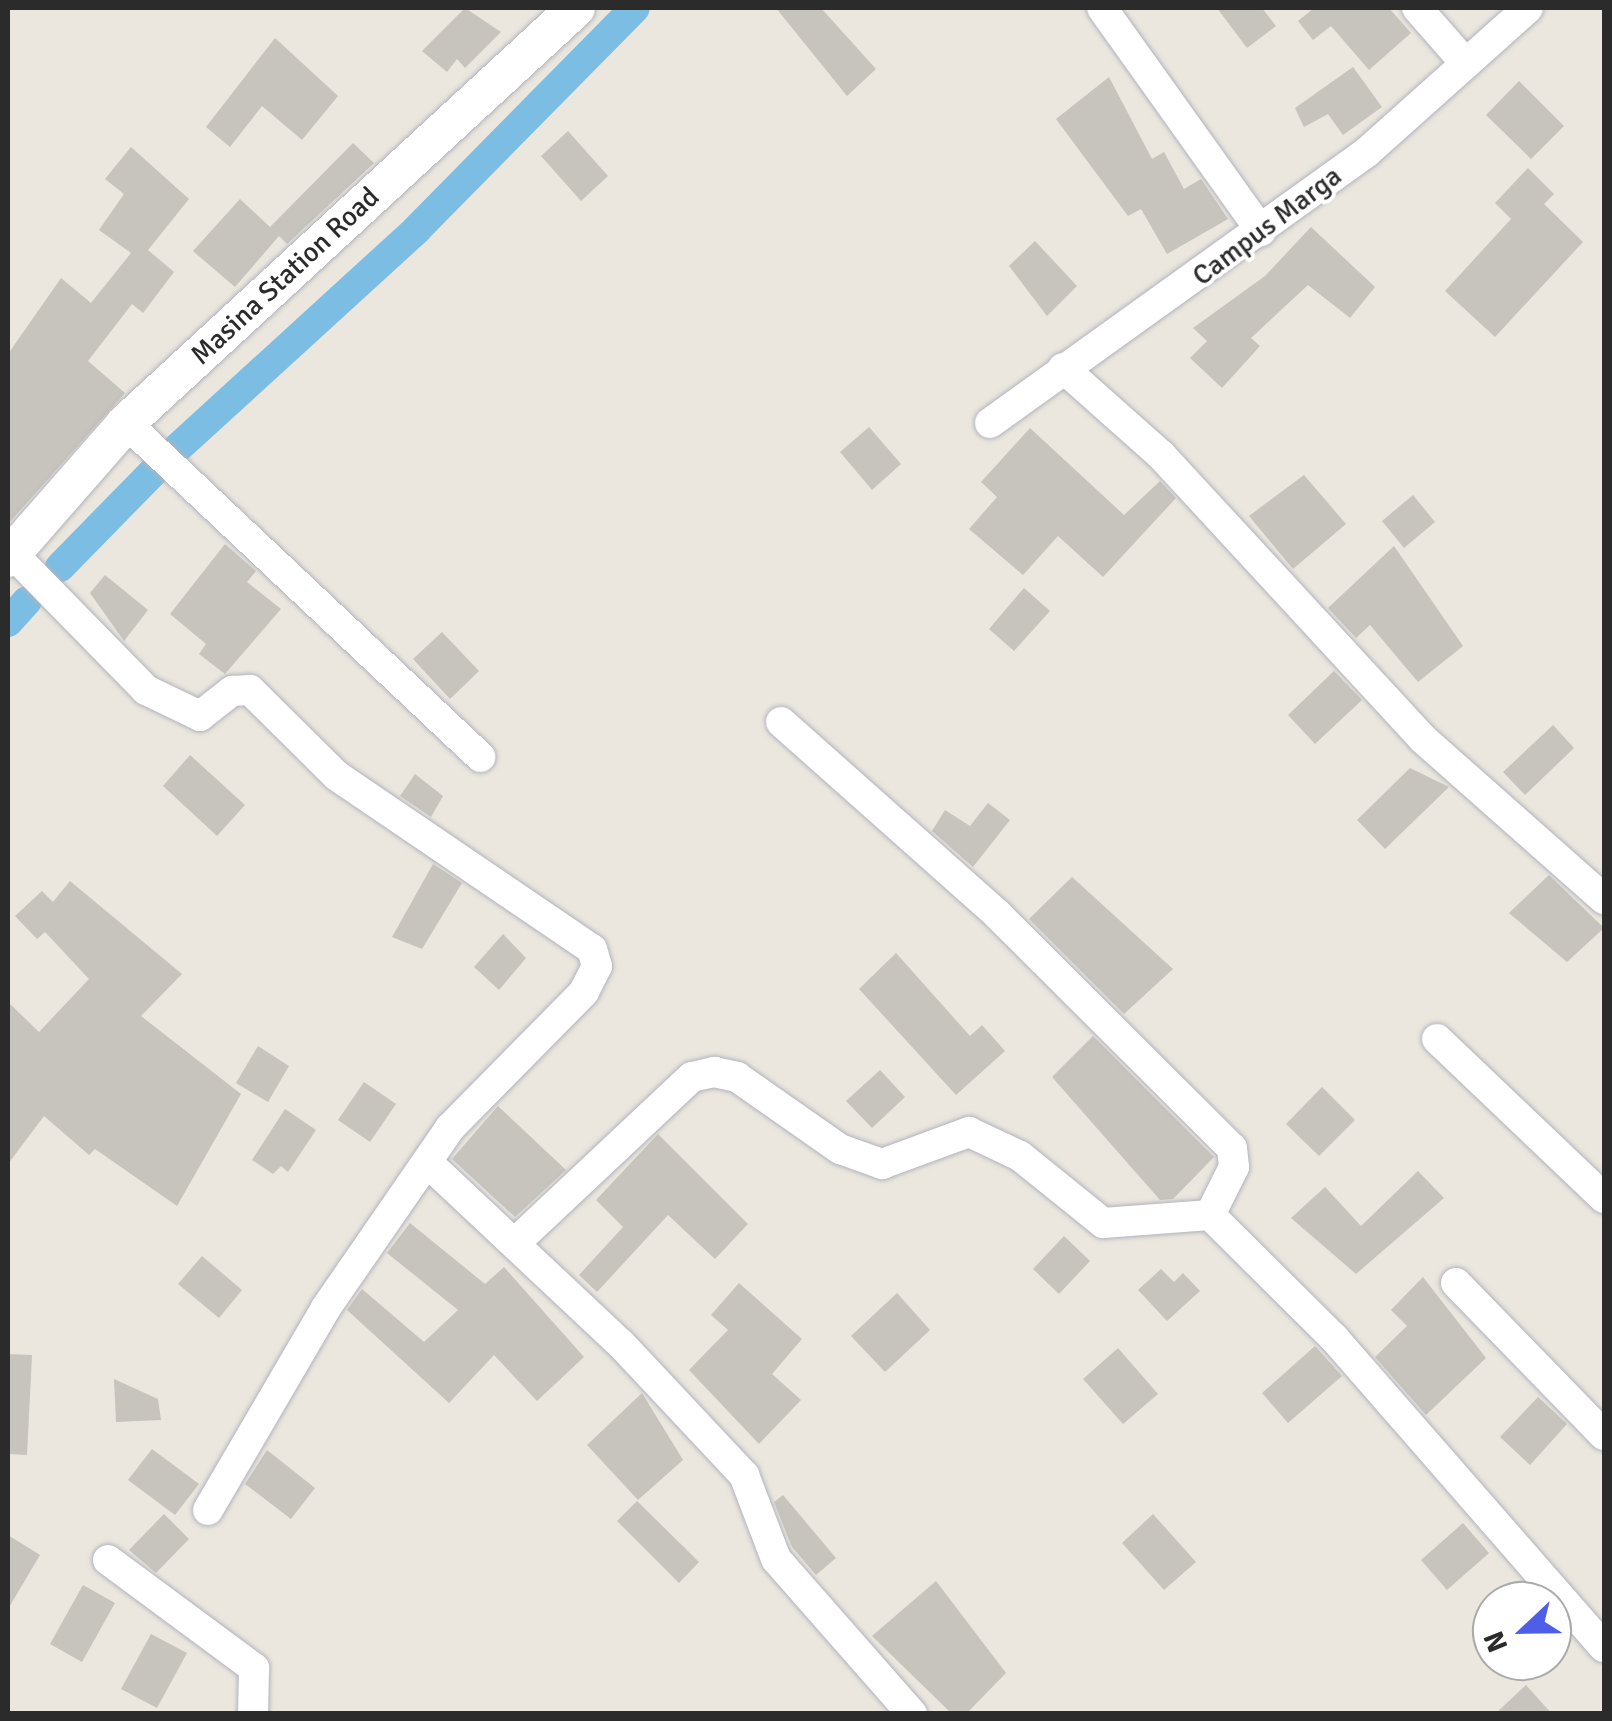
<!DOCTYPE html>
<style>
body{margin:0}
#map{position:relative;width:1612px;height:1721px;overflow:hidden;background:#ebe7de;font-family:Signika,sans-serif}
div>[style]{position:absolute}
.canal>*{height:30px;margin:-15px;padding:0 15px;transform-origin:15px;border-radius:15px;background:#7cbee3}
.building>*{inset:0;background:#c7c3bd}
.roads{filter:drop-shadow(0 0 2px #b2b3bd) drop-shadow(0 0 2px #b2b3bd)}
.minor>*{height:30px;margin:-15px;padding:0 15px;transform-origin:15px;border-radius:15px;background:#fff}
.tertiary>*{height:38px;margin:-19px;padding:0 19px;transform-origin:19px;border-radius:19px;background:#fff}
span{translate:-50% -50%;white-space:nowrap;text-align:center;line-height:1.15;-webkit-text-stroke:8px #fff;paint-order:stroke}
.street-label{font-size:28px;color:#2b2b2b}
.frame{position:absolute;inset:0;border:10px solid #2b2b2b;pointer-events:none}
.north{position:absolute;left:1472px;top:1581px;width:100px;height:100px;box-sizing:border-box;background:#fff;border:2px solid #aaa;border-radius:50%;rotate:248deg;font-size:28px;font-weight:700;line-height:40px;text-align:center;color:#2b2b2b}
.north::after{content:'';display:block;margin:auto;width:35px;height:45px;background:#4e5ee8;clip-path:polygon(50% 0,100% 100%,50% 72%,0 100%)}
</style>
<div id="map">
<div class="canal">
<i style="left:171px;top:454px;width:333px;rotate:-42.4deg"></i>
<i style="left:417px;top:229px;width:310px;rotate:-45.4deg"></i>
<i style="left:60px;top:567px;width:140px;rotate:-45.6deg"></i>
<i style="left:8px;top:622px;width:28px;rotate:-48deg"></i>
</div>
<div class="building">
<i style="clip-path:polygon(465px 8px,501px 32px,465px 68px,457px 59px,447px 72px,422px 51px)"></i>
<i style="clip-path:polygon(776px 8px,821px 8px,876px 69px,847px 96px)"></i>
<i style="clip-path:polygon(1217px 8px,1262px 8px,1276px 26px,1247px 48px)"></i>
<i style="clip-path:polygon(1314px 8px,1389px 8px,1411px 33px,1369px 70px,1331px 26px,1313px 40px,1298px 21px)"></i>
<i style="clip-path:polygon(275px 38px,338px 96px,302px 140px,262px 106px,230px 147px,206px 127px)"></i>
<i style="clip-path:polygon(1353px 67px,1382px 107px,1343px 135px,1328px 114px,1304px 127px,1295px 108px)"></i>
<i style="clip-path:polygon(1109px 77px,1152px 159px,1164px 152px,1184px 189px,1201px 179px,1228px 219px,1167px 254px,1141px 209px,1128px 216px,1056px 119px)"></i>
<i style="clip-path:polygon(1519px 81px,1564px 126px,1531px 159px,1486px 115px)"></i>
<i style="clip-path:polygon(568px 131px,608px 176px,581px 201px,541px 156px)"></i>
<i style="clip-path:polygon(353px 143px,374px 163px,287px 244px,279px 236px,235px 287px,193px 251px,240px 199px,270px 227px)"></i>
<i style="clip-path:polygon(131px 147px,189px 199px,148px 250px,174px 272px,143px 313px,132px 304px,88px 361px,125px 393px,8px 524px,8px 354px,61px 278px,91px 303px,131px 253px,99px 230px,124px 194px,105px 179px)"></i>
<i style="clip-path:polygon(1528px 168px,1554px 194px,1544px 204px,1583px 242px,1495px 337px,1445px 291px,1511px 219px,1495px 203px)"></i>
<i style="clip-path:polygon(1311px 227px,1375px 287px,1350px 318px,1308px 285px,1251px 338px,1260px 346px,1222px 388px,1190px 358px,1207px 341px,1193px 328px,1265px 276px)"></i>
<i style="clip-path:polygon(1035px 241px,1077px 286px,1047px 316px,1009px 266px)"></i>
<i style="clip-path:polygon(869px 427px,901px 464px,872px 490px,840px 452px)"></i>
<i style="clip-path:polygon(1030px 428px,1124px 515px,1160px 481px,1176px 498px,1103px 577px,1058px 536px,1023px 575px,969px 529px,997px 497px,981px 482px)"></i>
<i style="clip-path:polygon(1304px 475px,1346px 524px,1293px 569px,1249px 516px)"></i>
<i style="clip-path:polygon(1413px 495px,1435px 522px,1404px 548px,1382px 521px)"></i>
<i style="clip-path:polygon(225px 544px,256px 571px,247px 582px,281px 609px,225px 674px,199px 654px,206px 644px,170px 614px)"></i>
<i style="clip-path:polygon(1394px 546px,1463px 646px,1418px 682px,1370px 625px,1356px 638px,1328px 608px)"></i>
<i style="clip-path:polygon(105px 575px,148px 610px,124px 641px,90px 593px)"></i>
<i style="clip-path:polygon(1024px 588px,1050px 611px,1014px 651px,989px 629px)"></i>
<i style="clip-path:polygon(442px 632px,479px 671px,450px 699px,413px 659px)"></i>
<i style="clip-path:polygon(1334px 671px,1362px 700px,1315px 744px,1288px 715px)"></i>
<i style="clip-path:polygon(1553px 725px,1574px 748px,1525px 795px,1503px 772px)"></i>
<i style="clip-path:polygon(190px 755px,245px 805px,217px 836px,163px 786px)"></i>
<i style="clip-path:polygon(1410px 768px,1449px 787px,1385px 849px,1357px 820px)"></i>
<i style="clip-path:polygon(415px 774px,443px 796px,431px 817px,400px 796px)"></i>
<i style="clip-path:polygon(988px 803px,1010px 820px,973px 867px,932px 831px,945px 810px,970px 826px)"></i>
<i style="clip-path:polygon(433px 864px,462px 883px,422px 949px,392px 937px)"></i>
<i style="clip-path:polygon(1549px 875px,1604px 928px,1567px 962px,1509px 913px)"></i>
<i style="clip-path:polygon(1072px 877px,1173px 969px,1124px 1014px,1029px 919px)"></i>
<i style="clip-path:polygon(70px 881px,182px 974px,141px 1016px,241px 1094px,177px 1206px,95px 1149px,89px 1155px,44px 1116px,8px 1164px,8px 1002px,39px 1032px,89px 979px,45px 932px,37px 939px,15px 916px,42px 891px,53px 902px)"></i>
<i style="clip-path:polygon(503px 934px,526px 958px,499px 990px,474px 967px)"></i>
<i style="clip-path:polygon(896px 953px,970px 1036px,982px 1025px,1005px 1051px,956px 1095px,859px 989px)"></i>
<i style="clip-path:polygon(1093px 1036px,1214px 1157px,1173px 1199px,1160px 1200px,1052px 1077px)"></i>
<i style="clip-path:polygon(258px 1046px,289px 1066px,268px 1102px,236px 1083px)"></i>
<i style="clip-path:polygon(880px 1070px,905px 1097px,872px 1128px,846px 1101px)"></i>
<i style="clip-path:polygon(364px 1082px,396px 1104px,370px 1142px,338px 1120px)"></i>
<i style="clip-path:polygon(1322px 1087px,1355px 1120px,1319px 1156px,1286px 1124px)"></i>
<i style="clip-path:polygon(498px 1106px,566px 1170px,515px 1217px,452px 1159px)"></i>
<i style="clip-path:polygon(285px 1109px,316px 1130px,288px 1172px,281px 1166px,273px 1174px,252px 1160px)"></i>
<i style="clip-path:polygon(658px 1134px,748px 1224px,715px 1259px,668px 1215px,597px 1292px,579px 1275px,623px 1227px,596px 1200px)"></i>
<i style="clip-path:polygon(1418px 1171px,1444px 1198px,1356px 1274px,1291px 1218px,1325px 1187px,1361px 1226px)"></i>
<i style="clip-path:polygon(410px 1223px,485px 1284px,504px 1267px,584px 1357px,537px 1401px,494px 1355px,449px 1403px,347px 1310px,362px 1289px,424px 1342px,458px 1310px,387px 1253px)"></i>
<i style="clip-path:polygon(1064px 1236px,1090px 1261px,1059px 1294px,1033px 1269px)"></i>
<i style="clip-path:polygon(202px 1256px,242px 1290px,219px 1318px,178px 1284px)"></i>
<i style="clip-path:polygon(1161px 1269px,1174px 1282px,1183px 1273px,1200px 1291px,1167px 1321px,1138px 1290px)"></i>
<i style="clip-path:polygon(1423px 1277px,1486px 1358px,1426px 1415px,1375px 1357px,1407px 1326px,1391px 1310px)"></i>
<i style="clip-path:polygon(739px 1283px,802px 1339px,772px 1374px,801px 1400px,759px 1444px,689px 1370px,728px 1330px,711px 1315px)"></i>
<i style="clip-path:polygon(897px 1293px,930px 1330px,885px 1372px,851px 1336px)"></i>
<i style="clip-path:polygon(1315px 1346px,1342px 1376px,1288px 1423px,1262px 1393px)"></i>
<i style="clip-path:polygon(1118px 1348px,1158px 1394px,1123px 1424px,1083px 1379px)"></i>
<i style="clip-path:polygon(8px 1354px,32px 1355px,27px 1455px,8px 1454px)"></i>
<i style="clip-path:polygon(114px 1379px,158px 1399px,161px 1420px,116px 1422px)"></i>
<i style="clip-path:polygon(642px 1393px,683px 1460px,638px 1500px,587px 1445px)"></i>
<i style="clip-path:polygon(1538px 1397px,1567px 1424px,1530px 1465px,1500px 1437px)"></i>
<i style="clip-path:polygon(152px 1449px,199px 1484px,175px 1515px,128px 1480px)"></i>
<i style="clip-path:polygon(267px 1450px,315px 1488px,291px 1519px,245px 1484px)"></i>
<i style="clip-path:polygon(783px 1495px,836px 1558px,816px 1575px,792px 1547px,774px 1502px)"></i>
<i style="clip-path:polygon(637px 1501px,699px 1562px,679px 1583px,617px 1521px)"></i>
<i style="clip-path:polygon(164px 1514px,189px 1539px,156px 1573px,129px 1550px)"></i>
<i style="clip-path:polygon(1153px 1514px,1196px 1562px,1164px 1590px,1122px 1543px)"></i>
<i style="clip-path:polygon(1463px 1523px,1489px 1553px,1447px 1590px,1421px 1560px)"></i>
<i style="clip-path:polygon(8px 1535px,40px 1555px,8px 1609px)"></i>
<i style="clip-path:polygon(936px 1581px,1006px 1673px,966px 1714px,952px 1714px,872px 1636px)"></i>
<i style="clip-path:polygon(83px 1585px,115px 1603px,82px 1662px,50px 1644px)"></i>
<i style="clip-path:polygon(151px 1634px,187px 1653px,157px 1708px,121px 1689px)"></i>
<i style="clip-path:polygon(1526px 1685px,1552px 1714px,1495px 1714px)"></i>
</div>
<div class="roads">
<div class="minor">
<i style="left:1102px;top:8px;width:274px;rotate:54.5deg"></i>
<i style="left:1417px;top:8px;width:74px;rotate:48.8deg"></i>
<i style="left:1063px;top:368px;width:131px;rotate:41.6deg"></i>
<i style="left:1161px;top:455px;width:386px;rotate:47.3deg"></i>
<i style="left:1423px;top:739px;width:242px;rotate:41.5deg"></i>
<i style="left:126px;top:423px;width:487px;rotate:43.3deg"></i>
<i style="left:990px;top:423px;width:464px;rotate:-35.7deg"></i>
<i style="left:1367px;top:152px;width:216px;rotate:-41.8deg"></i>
<i style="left:12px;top:553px;width:192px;rotate:45.6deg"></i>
<i style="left:146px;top:690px;width:60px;rotate:25.7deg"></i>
<i style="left:200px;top:716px;width:41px;rotate:-38deg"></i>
<i style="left:232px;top:691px;width:18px;rotate:-3deg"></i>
<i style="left:250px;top:690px;width:122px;rotate:44.7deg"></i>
<i style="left:337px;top:776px;width:308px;rotate:34.2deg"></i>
<i style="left:592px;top:949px;width:18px;rotate:74deg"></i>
<i style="left:597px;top:966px;width:29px;rotate:117deg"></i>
<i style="left:584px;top:992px;width:191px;rotate:134.6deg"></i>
<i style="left:450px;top:1128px;width:219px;rotate:124.6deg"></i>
<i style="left:326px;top:1308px;width:234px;rotate:120.3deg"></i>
<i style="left:781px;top:722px;width:288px;rotate:41.6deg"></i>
<i style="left:996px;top:913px;width:333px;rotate:44.9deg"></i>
<i style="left:1232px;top:1148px;width:19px;rotate:84deg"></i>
<i style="left:1234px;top:1167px;width:54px;rotate:116.6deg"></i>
<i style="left:1437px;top:1039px;width:231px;rotate:43.6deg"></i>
<i style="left:427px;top:1162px;width:266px;rotate:43.2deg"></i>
<i style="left:621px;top:1344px;width:180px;rotate:46.8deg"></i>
<i style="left:744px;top:1475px;width:90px;rotate:69.1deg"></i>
<i style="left:776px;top:1559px;width:206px;rotate:48.7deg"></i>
<i style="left:516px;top:1242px;width:241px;rotate:-43.2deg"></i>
<i style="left:692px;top:1077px;width:23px;rotate:-13deg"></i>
<i style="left:714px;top:1072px;width:24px;rotate:12deg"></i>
<i style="left:737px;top:1077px;width:126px;rotate:35deg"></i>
<i style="left:840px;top:1149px;width:45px;rotate:19.7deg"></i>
<i style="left:882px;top:1164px;width:93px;rotate:-20.2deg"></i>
<i style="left:969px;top:1132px;width:56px;rotate:25.2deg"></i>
<i style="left:1020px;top:1156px;width:107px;rotate:38.9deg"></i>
<i style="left:1103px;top:1223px;width:107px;rotate:-4.3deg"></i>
<i style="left:1210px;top:1215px;width:175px;rotate:44.8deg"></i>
<i style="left:1334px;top:1338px;width:410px;rotate:48.9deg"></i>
<i style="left:1456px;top:1283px;width:212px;rotate:45.8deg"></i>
<i style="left:108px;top:1560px;width:182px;rotate:36.5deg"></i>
<i style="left:254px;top:1668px;width:46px;rotate:91.2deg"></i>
</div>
<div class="tertiary">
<i style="left:8px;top:558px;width:179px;rotate:-48.8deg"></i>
<i style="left:126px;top:423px;width:612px;rotate:-42.68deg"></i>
</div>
</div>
<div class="street-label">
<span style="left:1267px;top:226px;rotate:-37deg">Campus Marga</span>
<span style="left:285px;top:276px;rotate:-43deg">Masina Station Road</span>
</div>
<div class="frame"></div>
<div class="north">N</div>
</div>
